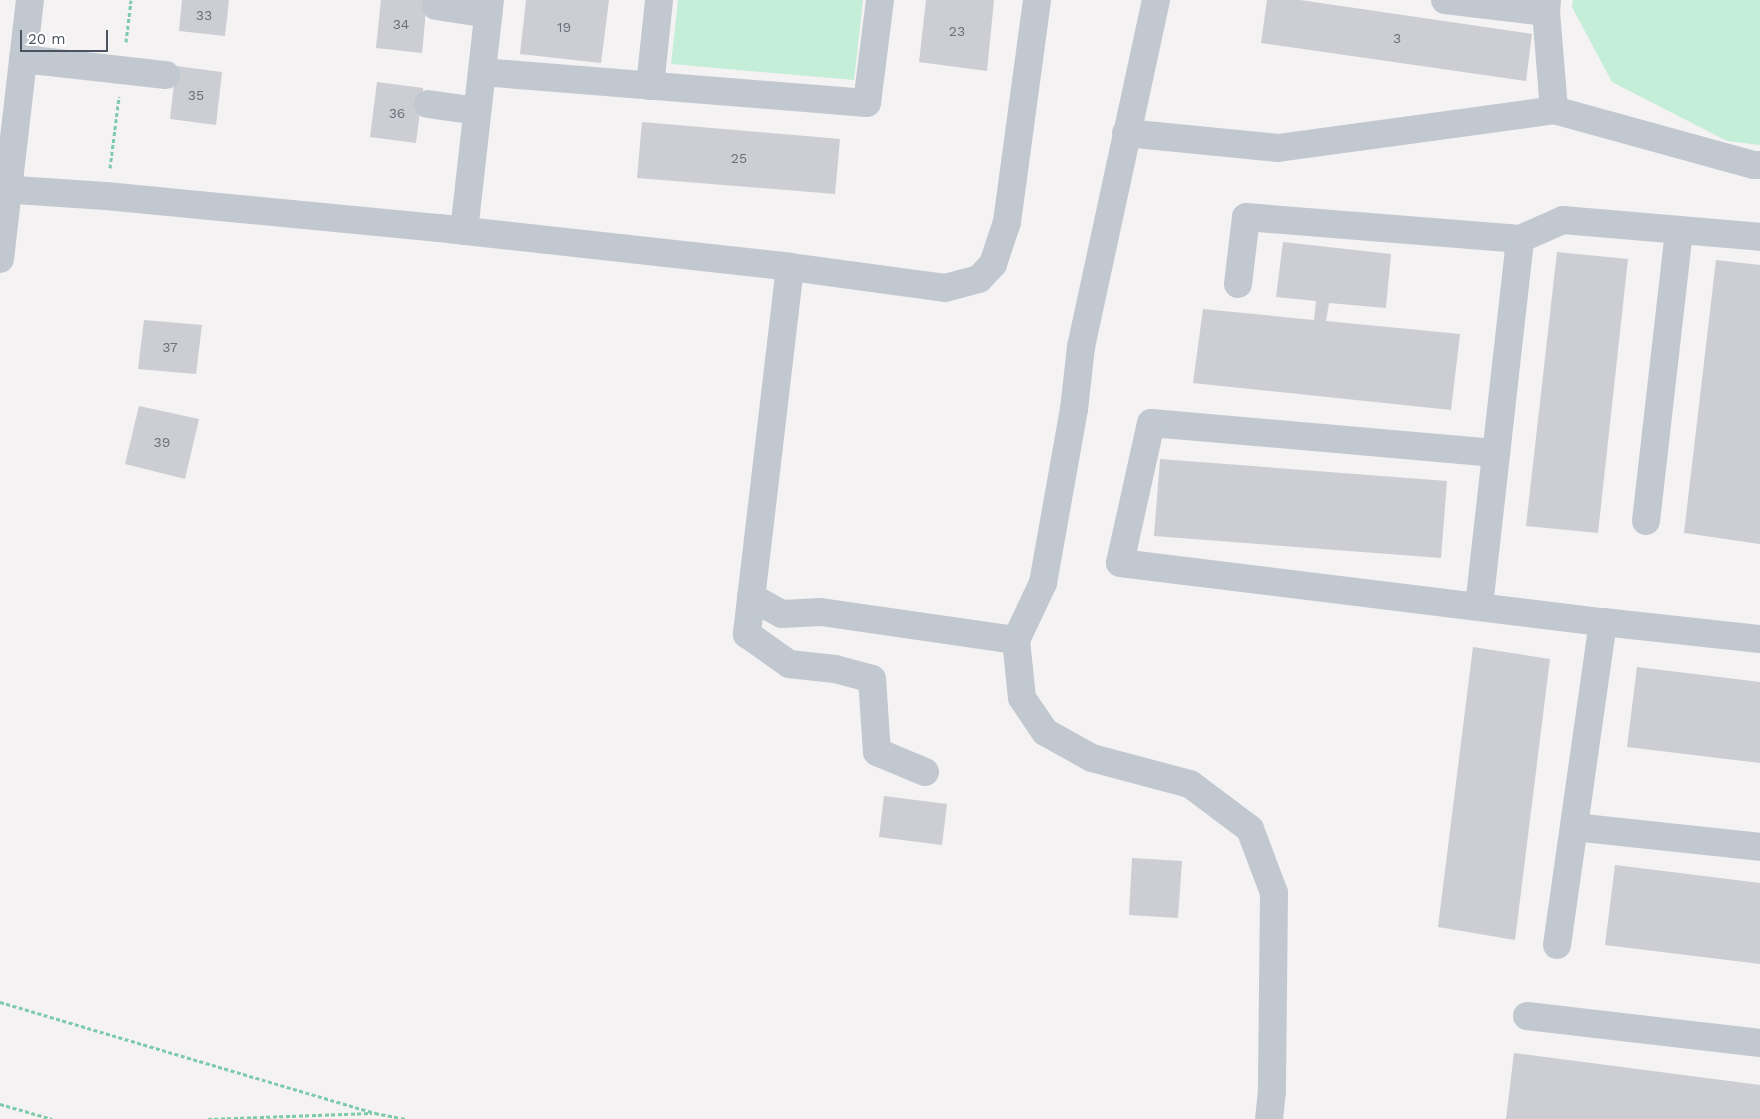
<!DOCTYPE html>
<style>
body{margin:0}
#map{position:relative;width:1760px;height:1119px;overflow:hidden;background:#f4f2f2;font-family:"Work Sans",sans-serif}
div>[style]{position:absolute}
.green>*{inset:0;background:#c4eed8}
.building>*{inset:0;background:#ccced4}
.path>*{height:3px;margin-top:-1.5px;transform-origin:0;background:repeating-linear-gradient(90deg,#7ecaac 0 4px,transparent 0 6.5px)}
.minor>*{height:28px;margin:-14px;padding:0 14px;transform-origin:14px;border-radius:14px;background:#c1c8d0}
span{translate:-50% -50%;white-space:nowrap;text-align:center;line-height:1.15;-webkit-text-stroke:4.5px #fff;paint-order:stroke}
.number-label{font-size:14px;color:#6a727c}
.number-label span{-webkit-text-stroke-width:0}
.scale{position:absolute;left:20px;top:30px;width:88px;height:22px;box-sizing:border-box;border:2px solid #4a535f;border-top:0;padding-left:6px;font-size:15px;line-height:18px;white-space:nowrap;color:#4a535f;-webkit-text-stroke:4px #fff;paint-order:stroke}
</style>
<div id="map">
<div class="green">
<i style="clip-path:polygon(678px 0,863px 0,854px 80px,671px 64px)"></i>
<i style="clip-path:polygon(1573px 0,1760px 0,1760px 145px,1727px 141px,1612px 82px,1572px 7px)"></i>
</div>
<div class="building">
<i style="clip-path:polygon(182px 0,229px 0,225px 36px,179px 31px)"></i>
<i style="clip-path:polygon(381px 0,427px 0,422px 53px,376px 48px)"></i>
<i style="clip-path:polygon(526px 0,609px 0,601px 63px,520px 54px)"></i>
<i style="clip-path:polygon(926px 0,994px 0,987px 71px,919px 62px)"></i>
<i style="clip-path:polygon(1267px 0,1300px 0,1532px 34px,1526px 81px,1261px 43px)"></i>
<i style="clip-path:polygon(176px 66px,222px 72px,216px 125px,170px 119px)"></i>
<i style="clip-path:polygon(377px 82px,423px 88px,416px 143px,370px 137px)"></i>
<i style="clip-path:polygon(642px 122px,840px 139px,835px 194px,637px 178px)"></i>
<i style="clip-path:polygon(1283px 242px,1391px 254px,1386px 308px,1329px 303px,1326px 321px,1460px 334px,1451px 410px,1193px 383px,1203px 309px,1314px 320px,1316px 301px,1276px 297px)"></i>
<i style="clip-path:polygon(1557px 252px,1628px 259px,1598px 533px,1526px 526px)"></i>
<i style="clip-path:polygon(1716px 260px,1760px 265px,1760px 544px,1684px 533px)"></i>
<i style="clip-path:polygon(144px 320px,202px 325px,196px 374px,138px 369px)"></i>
<i style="clip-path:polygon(139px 406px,199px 419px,185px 479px,125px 464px)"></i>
<i style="clip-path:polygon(1160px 459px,1447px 481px,1441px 558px,1154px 536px)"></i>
<i style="clip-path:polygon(1473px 647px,1550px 659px,1515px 940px,1438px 927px)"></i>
<i style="clip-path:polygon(1637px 667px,1760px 682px,1760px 763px,1627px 747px)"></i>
<i style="clip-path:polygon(884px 796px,947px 804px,942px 845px,879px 837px)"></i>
<i style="clip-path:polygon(1132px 858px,1182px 861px,1178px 918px,1129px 915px)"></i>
<i style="clip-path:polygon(1615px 865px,1760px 883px,1760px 964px,1605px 945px)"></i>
<i style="clip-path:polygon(1514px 1053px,1760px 1085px,1760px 1119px,1506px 1119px)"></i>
</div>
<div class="path">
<i style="left:126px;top:42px;width:42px;rotate:-83.2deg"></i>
<i style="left:110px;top:168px;width:72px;rotate:-82.8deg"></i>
<i style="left:0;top:1002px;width:391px;rotate:16.5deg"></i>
<i style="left:375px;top:1113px;width:31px;rotate:11deg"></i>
<i style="left:0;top:1104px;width:54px;rotate:16.1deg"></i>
<i style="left:208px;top:1119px;width:164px;rotate:-2.1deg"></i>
</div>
<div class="minor">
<i style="left:1156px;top:0;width:355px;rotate:102.2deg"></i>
<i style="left:1081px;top:347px;width:62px;rotate:96.4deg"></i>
<i style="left:1074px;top:409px;width:177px;rotate:100.1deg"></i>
<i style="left:1043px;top:583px;width:63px;rotate:115.3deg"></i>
<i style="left:1016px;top:640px;width:58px;rotate:84.1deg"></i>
<i style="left:1022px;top:698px;width:41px;rotate:55.9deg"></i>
<i style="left:1045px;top:732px;width:54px;rotate:29deg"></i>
<i style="left:1092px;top:758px;width:101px;rotate:14.9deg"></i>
<i style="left:1190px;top:784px;width:75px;rotate:36.9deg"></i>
<i style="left:1250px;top:829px;width:68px;rotate:69.4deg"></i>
<i style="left:1274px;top:893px;width:198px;rotate:90.6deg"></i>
<i style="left:1272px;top:1091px;width:28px;rotate:96deg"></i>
<i style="left:1445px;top:0;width:102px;rotate:6.8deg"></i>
<i style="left:1547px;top:0;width:12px;rotate:95deg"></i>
<i style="left:1546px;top:12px;width:98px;rotate:85.3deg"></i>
<i style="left:436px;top:6px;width:53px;rotate:8.7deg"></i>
<i style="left:23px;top:59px;width:144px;rotate:6.4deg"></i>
<i style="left:482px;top:72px;width:386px;rotate:4.6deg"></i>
<i style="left:867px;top:103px;width:104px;rotate:-82.8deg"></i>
<i style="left:650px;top:86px;width:86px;rotate:-84deg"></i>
<i style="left:428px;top:104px;width:49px;rotate:8.1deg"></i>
<i style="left:1126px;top:133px;width:153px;rotate:5.6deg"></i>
<i style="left:1278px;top:148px;width:279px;rotate:-7.8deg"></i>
<i style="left:1554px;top:110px;width:207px;rotate:15.4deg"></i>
<i style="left:1754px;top:165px;width:6px"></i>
<i style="left:0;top:189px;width:106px;rotate:3.8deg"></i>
<i style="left:106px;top:196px;width:335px;rotate:5.5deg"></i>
<i style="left:439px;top:228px;width:353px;rotate:6.3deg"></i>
<i style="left:790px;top:267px;width:156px;rotate:7.7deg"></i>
<i style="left:945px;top:288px;width:35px;rotate:-15deg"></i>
<i style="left:979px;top:279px;width:21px;rotate:-47deg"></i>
<i style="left:993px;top:264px;width:44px;rotate:-71.6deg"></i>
<i style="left:1007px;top:222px;width:224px;rotate:-82.3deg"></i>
<i style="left:464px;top:231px;width:232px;rotate:-83.6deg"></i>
<i style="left:0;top:259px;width:261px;rotate:-83.4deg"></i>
<i style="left:790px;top:267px;width:370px;rotate:96.7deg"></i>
<i style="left:747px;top:634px;width:52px;rotate:35.5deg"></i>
<i style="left:789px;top:664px;width:46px;rotate:6.2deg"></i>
<i style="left:835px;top:669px;width:38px;rotate:15deg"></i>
<i style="left:872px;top:679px;width:73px;rotate:86.1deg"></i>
<i style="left:877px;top:752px;width:52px;rotate:22.6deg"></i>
<i style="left:1238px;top:284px;width:67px;rotate:-83.2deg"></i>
<i style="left:1246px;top:217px;width:275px;rotate:4.6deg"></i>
<i style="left:1495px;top:453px;width:345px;rotate:-175deg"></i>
<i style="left:1151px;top:423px;width:143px;rotate:102.5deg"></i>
<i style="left:1120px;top:563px;width:487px;rotate:7deg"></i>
<i style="left:1603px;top:622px;width:158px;rotate:6.2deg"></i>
<i style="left:1646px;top:521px;width:293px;rotate:-83.5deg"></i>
<i style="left:751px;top:597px;width:35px;rotate:29deg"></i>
<i style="left:782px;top:614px;width:39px;rotate:-3deg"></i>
<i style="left:821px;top:612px;width:197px;rotate:8.2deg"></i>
<i style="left:1479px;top:606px;width:369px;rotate:-83.6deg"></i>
<i style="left:1520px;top:239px;width:47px;rotate:-23.8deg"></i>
<i style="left:1563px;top:220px;width:198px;rotate:4.9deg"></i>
<i style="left:1574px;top:827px;width:187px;rotate:6.1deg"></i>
<i style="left:1557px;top:945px;width:326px;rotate:-81.9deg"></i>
<i style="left:1527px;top:1016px;width:235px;rotate:6.6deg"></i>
</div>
<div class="number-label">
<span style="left:204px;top:15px">33</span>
<span style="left:401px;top:24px">34</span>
<span style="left:564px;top:27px">19</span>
<span style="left:957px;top:31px">23</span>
<span style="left:1397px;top:38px">3</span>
<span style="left:196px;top:95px">35</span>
<span style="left:397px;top:113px">36</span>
<span style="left:739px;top:158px">25</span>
<span style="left:170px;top:347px">37</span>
<span style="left:162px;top:442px">39</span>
</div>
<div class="scale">20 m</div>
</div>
